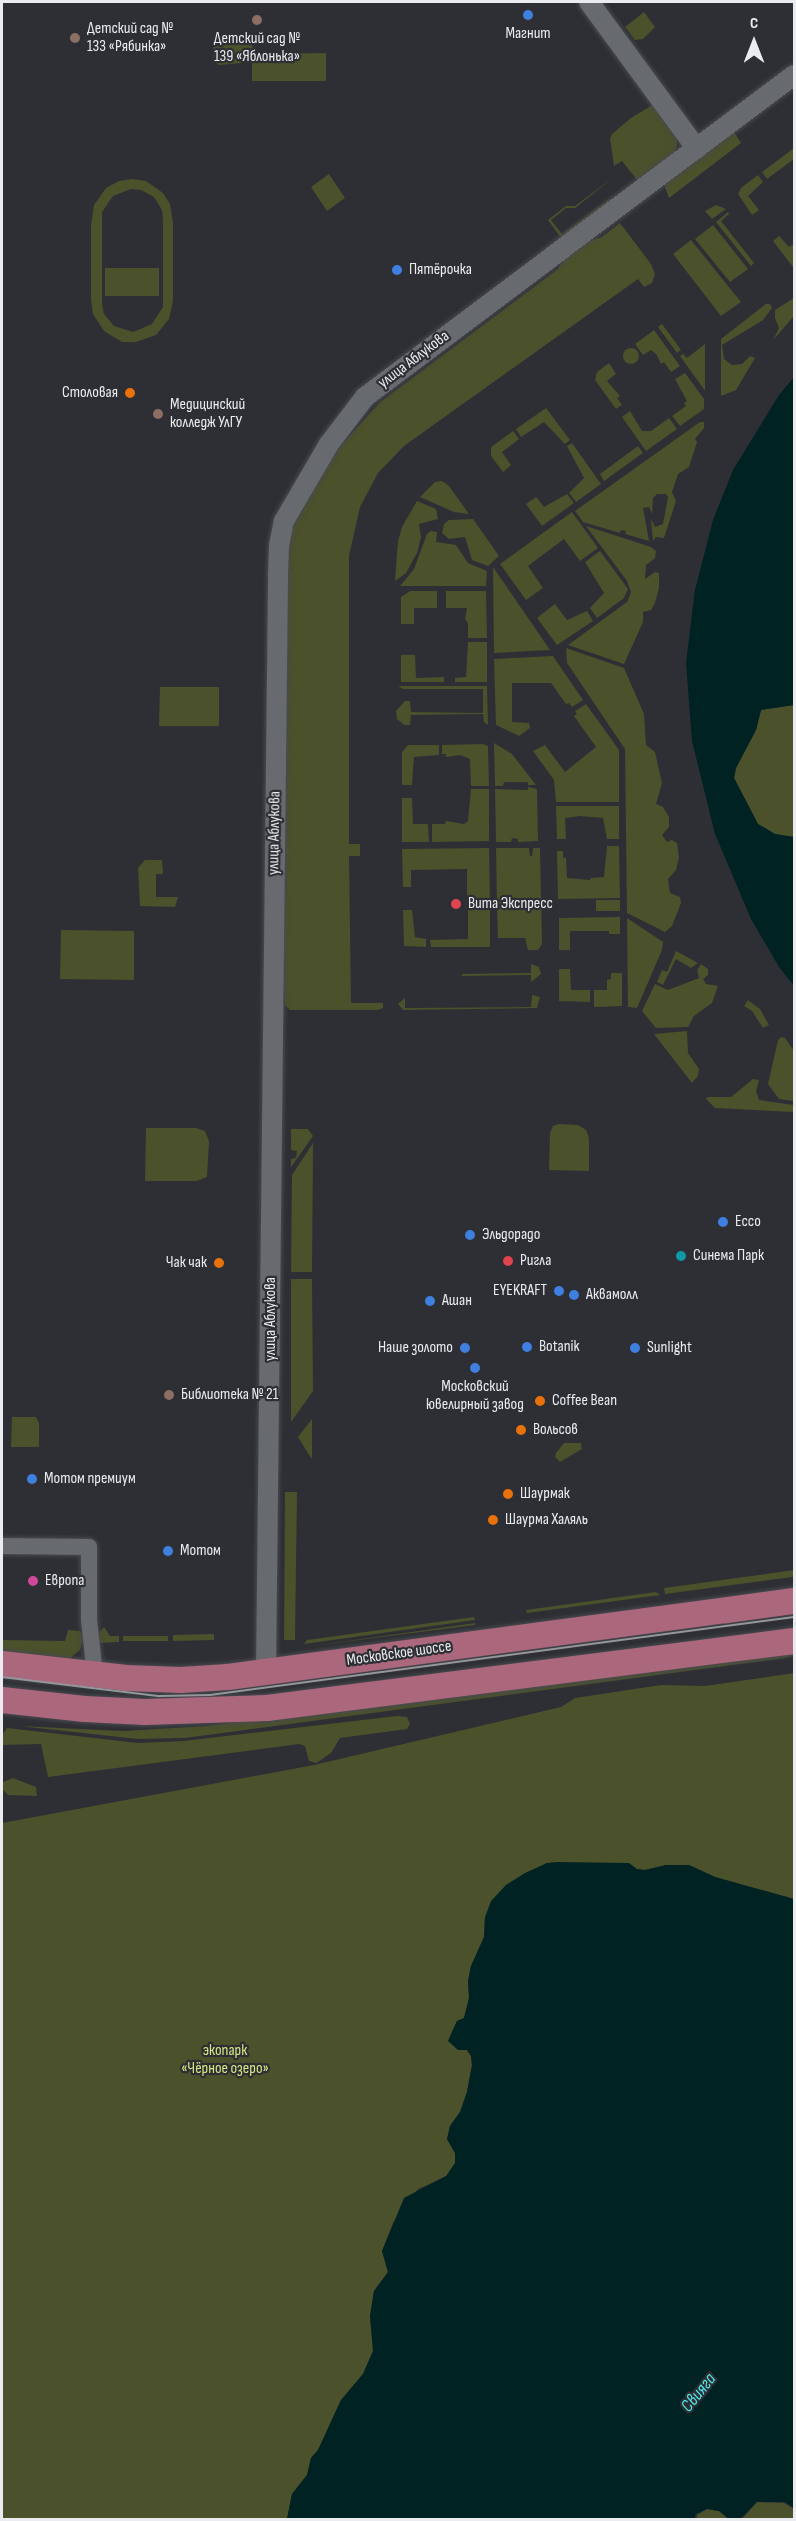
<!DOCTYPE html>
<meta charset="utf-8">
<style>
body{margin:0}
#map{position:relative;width:796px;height:2521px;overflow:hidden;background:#2d2f34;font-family:"Sofia Sans Condensed",sans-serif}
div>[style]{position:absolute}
.green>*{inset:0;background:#4b512b}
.round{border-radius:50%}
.water>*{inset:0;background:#022}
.roads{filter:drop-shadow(0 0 2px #484a4f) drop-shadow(0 0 2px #484a4f)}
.minor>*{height:16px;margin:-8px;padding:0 8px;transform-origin:8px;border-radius:8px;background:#676a6f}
.tertiary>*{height:20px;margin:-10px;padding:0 10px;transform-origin:10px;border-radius:10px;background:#676a6f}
.primary>*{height:26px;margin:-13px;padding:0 13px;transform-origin:13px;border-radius:13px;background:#ab687c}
.tram>*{height:1.5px;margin:-0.75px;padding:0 0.75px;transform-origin:0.75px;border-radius:0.75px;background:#94969a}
.dots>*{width:16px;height:16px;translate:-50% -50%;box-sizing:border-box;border:3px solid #2d2f34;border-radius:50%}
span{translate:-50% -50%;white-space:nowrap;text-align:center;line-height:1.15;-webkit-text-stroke:4.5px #2d2f34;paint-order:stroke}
.poi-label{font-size:16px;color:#ebecef}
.left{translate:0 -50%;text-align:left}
.right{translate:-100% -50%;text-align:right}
.street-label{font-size:16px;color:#ebecef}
.park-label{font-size:16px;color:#d6e681}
.water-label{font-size:18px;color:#4ee8e9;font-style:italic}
.frame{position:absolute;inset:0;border:3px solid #ebecef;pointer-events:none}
.north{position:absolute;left:724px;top:12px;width:60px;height:60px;-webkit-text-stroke:4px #2d2f34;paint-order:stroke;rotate:0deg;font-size:16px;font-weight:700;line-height:24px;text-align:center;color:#ebecef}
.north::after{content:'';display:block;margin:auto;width:21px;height:27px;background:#ebecef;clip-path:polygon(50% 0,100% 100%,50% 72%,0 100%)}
</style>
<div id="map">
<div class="green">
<i style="clip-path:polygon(644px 12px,655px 27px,643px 39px,635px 40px,625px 27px)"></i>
<i style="clip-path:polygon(248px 43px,252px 45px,254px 54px,326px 53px,326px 81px,252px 81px,252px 62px,219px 65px,214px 62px,213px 46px)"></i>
<i style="clip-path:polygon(654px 104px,677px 139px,677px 146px,673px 156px,638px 181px,622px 161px,614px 166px,610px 138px,612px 134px,631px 118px)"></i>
<i style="clip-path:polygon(733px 131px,741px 143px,669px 198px,665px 187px,667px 181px)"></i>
<i style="clip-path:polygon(794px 148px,794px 159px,767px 179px,762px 172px)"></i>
<i style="clip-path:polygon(329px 174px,345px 198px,327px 211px,311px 187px)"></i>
<i style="clip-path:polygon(758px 175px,763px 182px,748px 196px,759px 210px,752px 215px,738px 194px,741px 188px)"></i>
<i style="clip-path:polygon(614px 177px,575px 208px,566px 208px,551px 220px,562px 234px,609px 199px,610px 201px,561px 238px,548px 220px,566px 206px,575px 206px)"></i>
<i style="clip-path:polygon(evenodd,132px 179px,146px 181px,163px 193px,170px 204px,173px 223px,173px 301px,169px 319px,156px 335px,136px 342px,122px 342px,104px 331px,93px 314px,91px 299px,91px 225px,94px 205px,106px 188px,119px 181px,132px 179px,131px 189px,141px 190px,154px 197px,162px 210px,163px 220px,163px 307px,152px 324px,133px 332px,114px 326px,104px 314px,102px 304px,102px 212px,113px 196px,131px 189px)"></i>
<i style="clip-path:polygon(716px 205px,726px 209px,712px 219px,705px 211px)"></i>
<i style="clip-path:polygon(728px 212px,729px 214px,721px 221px,754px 263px,751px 266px,716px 222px)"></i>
<i style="clip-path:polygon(620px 223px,651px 264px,655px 274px,652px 283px,644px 287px,638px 279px,404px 446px,378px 473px,360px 507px,349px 556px,349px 844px,360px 844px,360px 856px,349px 856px,351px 1003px,383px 1003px,383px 1008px,378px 1010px,290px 1010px,285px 1005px,284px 989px,282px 989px,288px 537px,301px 501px,341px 446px,379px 403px,558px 269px,564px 259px,580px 244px,602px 237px)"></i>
<i style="clip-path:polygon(713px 225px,748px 269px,730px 282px,695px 239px)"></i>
<i style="clip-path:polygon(779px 236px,789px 247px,794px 244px,793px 267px,773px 241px)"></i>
<i style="clip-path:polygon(691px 240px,741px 302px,721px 316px,673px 254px)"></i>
<i style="clip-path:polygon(105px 268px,159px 268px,159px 296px,105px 296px)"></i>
<i style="clip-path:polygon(794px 298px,794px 316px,773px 340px,779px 328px,775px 318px,775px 310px)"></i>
<i style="clip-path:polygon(766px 304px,770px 304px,772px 308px,763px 320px,722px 345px,724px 359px,732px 365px,742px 364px,750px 356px,755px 358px,736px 390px,721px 396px,721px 339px)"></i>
<i style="clip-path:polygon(662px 324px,681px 350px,677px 353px,658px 327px)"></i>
<i style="clip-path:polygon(654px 330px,680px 366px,671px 372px,664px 362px,661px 364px,656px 354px,651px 350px,643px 355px,635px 344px)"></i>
<i style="clip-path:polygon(705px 344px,705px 391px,680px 356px,683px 354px,687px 358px)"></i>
<i class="round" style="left:623px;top:348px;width:16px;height:16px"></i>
<i style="clip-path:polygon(609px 363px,616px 374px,607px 381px,620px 396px,617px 398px,622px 405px,616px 409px,595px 380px,597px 372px)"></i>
<i style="clip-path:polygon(685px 373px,704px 399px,704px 409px,680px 426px,672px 416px,686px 406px,684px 403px,687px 401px,675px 379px)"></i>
<i style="clip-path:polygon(546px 408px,570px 440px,565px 444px,544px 422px,521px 437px,516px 429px)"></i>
<i style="clip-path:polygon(630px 411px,642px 431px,651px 431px,669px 418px,677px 429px,646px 451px,622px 417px)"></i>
<i style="clip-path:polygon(700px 422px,704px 422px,704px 428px,695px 439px,697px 442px,689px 467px,678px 474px,672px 492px,676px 501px,664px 538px,656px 537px,653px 541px,651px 519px,655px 527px,663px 524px,668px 497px,666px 494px,657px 494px,653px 498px,652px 514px,649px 507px,643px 508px,649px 541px,625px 534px,626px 531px,621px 530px,620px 533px,583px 522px,575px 511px)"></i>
<i style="clip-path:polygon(513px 431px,519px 439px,502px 452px,511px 465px,503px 472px,491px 456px,491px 447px)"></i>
<i style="clip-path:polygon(572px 443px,601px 484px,576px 502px,569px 493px,584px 478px,567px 446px)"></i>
<i style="clip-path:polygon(638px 446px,643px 453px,604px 481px,600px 474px)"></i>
<i style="clip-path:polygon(442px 481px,449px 486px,469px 514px,454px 512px,420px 497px,435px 482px)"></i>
<i style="clip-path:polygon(567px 494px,574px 503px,542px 526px,526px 504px,536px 497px,544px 507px)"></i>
<i style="clip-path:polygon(417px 501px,436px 509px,438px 519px,419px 524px,421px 537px,417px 553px,406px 573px,395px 581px,398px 541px,402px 527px)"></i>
<i style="clip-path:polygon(572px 512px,598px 548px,580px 561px,564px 539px,528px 566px,543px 588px,526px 600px,500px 564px)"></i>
<i style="clip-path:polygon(473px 519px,499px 556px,488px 566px,472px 560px,465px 537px,449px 539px,442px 533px,444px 524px,449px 520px)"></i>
<i style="clip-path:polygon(586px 526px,651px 547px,656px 551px,655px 558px,646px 565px,645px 579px,655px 572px,659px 573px,659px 588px,655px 603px,651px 610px,643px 612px,643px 622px,624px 664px,568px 645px,627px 602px,631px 592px,627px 581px)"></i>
<i style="clip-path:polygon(431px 531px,437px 532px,436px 542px,456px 545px,468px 563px,487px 571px,486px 586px,400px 586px,414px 569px,427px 534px)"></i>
<i style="clip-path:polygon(600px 551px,628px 589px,624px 598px,597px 618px,590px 608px,604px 593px,585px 562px)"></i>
<i style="clip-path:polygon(493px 567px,550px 650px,494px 653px)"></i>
<i style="clip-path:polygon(410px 591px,437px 591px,437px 608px,414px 608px,414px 624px,401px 624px,401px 597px)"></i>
<i style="clip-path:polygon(446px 591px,486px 591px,487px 638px,468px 638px,468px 623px,465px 619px,467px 608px,446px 608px)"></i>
<i style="clip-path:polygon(555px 604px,567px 620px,587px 611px,593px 621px,557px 645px,537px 618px)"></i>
<i style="clip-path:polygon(468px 642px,487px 642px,487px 682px,455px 682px,455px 678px,466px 677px)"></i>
<i style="clip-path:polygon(566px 648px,624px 668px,644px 714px,646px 745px,655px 752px,662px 783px,656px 804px,663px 807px,669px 817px,669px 827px,662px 835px,667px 842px,672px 840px,677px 843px,679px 857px,676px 870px,668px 879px,670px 893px,680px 897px,681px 903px,672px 926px,665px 932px,627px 913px,625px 749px,567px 663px)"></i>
<i style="clip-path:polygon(401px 655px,415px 655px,416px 678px,444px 677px,444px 682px,401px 682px)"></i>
<i style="clip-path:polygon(553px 656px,583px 700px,572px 707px,569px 703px,566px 704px,551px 683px,512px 683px,512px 722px,529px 723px,530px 728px,519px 736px,496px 725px,494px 659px)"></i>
<i style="clip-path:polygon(398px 686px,487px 686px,488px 725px,484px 722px,483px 714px,411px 715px,410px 725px,404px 725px,397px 719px,396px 711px,405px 701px,410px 701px,411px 712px,483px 713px,483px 689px,403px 689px)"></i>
<i style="clip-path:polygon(160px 687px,219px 687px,219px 726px,159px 726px)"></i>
<i style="clip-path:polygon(586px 704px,619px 750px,619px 802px,556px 802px,554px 780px,533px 751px,545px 745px,565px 772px,596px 747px,574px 716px,577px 714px,575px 711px)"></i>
<i style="clip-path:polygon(794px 705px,794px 837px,775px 834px,758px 824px,734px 778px,736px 768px,756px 730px,761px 710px)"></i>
<i style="clip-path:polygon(494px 743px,512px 754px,536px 785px,528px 785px,528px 782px,504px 782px,503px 786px,495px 786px)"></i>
<i style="clip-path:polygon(483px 744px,488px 746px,489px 786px,471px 786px,470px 759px,460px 755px,446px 757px,446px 754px,442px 754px,442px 745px)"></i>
<i style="clip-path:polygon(408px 745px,439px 745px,439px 755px,414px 757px,412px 785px,402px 785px,402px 752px)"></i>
<i style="clip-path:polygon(528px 787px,537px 789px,538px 841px,518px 842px,518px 839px,512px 838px,511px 842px,496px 842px,495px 789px,528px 790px)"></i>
<i style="clip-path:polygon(471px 789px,489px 789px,489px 841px,432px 842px,432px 824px,445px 824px,446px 821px,464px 824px,468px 821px)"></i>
<i style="clip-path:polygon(402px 798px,412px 798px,413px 824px,428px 824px,429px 842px,402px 842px)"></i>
<i style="clip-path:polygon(556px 806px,619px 806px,619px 839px,607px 839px,603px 818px,580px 816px,565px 818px,566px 839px,557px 839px)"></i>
<i style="clip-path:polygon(607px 846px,619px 846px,620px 898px,558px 899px,557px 851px,563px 851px,563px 858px,566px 858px,567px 878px,590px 880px,591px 878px,604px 877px)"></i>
<i style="clip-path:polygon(489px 848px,490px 904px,467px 904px,467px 869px,411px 870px,411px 887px,403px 887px,402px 849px)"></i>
<i style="clip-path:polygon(496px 848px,529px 848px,530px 856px,532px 856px,533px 848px,540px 848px,542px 944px,538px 950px,528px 950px,525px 938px,498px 938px,497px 908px,505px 906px,497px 904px)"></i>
<i style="clip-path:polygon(145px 860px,162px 860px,163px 874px,156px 874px,156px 897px,178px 897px,175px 907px,140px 906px,138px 868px)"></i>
<i style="clip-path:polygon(596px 900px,620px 900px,620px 911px,596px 911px)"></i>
<i style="clip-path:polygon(490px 908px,490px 947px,431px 947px,430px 940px,468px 939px,468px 909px)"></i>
<i style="clip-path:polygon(403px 910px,412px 910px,415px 937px,426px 939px,426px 947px,404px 946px)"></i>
<i style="clip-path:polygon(620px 917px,620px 934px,609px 934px,609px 931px,570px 931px,570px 950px,559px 950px,559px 918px)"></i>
<i style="clip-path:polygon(627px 918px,663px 942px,662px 950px,637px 1008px,628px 1007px)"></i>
<i style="clip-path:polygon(61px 930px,134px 931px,134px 980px,60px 979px)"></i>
<i style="clip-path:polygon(676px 951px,698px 963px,691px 968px,676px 959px,663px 985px,657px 982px,662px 970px,667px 972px)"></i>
<i style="clip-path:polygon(531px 964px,539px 967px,541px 974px,531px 982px,531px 975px,462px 976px,462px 974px,531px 973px)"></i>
<i style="clip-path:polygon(701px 964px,708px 969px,708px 975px,703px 979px,706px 984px,718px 986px,712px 1003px,694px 1016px,688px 1027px,656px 1028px,642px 1011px,655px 984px,668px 990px,699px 978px,697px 970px)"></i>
<i style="clip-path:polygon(559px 969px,570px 969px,571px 990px,590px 990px,590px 1002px,559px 1001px)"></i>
<i style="clip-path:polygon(611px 973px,622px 973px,622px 1006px,594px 1007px,594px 990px,607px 990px,607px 980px,611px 979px)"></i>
<i style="clip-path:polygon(532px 995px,540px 997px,537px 1008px,403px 1010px,398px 1004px,405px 998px,405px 1008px,531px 1007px)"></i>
<i style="clip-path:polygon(748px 1000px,760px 1009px,769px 1025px,763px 1028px,752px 1011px,744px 1006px)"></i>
<i style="clip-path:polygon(687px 1031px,688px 1053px,699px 1069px,698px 1076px,692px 1083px,654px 1034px)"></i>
<i style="clip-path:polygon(781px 1037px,785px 1038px,794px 1051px,794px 1101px,779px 1099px,768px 1084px,778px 1040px)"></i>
<i style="clip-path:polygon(753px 1079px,759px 1080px,756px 1091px,759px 1100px,794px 1105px,794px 1112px,715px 1108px,706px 1099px,708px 1097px,731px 1097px)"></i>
<i style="clip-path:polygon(558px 1124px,578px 1125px,586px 1130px,589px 1138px,589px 1171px,549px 1170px,550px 1133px,553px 1126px)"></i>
<i style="clip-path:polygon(146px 1128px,196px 1128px,205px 1131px,209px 1141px,207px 1177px,197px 1181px,145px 1181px)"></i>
<i style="clip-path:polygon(291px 1129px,308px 1129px,313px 1136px,291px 1167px,291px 1159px,296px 1158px,297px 1151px,291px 1150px)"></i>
<i style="clip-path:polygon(313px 1143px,312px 1272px,291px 1272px,292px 1175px)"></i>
<i style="clip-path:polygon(291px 1279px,312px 1279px,313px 1391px,291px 1422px)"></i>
<i style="clip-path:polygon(12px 1417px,36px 1417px,39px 1423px,39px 1447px,11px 1447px)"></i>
<i style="clip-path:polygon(312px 1419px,312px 1458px,311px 1458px,298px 1437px)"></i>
<i style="clip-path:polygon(564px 1443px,581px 1443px,582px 1449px,560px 1462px,555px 1457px,556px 1453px)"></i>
<i style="clip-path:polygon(285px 1492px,297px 1492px,295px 1640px,284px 1640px)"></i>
<i style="clip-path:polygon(794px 1570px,794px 1576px,792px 1577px,665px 1594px,664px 1588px)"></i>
<i style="clip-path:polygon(656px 1592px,660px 1595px,527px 1613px,526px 1610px)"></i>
<i style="clip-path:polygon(474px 1617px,475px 1620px,304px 1644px,307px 1640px)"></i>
<i style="clip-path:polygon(475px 1623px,475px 1625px,305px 1647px)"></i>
<i style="clip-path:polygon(104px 1627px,110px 1636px,119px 1636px,119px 1642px,99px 1643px,98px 1634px)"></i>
<i style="clip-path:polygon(68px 1630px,80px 1631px,83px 1638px,80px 1650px,69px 1659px,2px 1653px,2px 1640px,65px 1641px)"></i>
<i style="clip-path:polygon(214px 1634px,214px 1640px,173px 1641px,173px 1635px)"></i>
<i style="clip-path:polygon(123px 1636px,168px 1636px,168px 1641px,123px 1641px)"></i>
<i style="clip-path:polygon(794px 1649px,794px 1655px,785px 1658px,185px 1738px,138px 1739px,19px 1726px,123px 1731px,207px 1726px)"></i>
<i style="clip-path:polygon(794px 1673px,794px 1899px,715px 1877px,689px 1865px,666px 1865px,645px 1870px,547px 1863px,506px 1885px,485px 1917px,484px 1937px,471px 1966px,468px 1981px,469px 1998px,464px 2018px,457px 2021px,448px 2041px,467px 2050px,471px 2056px,472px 2065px,467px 2092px,460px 2112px,450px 2126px,447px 2139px,455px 2153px,455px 2163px,447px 2176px,418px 2189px,393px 2223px,382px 2251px,388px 2272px,374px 2291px,370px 2316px,373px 2351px,363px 2374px,341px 2400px,318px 2450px,311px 2458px,307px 2475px,292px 2494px,287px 2519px,2px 2519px,2px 1823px,314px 1765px,561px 1707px,575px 1698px,661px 1685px,705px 1686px)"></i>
<i style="clip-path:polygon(397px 1716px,407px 1717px,410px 1724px,407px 1729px,340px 1738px,331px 1753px,316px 1763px,309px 1761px,305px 1746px,299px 1744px,48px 1777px,41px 1744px,2px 1745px,2px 1735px,7px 1728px,138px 1743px,184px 1741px)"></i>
<i style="clip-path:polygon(13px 1778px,36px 1787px,37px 1796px,8px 1795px,3px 1790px,3px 1782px)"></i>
<i style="clip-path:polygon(757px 2502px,784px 2503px,794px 2509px,794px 2519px,737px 2519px,743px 2518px)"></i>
<i style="clip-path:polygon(707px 2509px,719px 2511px,728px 2519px,697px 2519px,697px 2515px)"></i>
</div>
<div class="water">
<i style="clip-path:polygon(794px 377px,794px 705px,761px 710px,756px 730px,736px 768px,734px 778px,758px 824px,775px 834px,794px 837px,794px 986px,779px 967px,751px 919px,715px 834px,692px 741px,686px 663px,695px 590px,713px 520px,733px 470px,779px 395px)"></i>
<i style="clip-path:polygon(557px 1862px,629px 1863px,637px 1869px,645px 1870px,666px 1865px,689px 1865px,715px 1877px,794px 1899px,794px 2508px,785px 2502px,757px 2502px,742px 2517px,734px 2520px,729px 2519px,719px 2511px,707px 2509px,696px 2514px,694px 2520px,287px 2519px,292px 2494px,307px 2475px,311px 2458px,318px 2450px,341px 2400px,363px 2374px,373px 2351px,370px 2316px,374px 2291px,388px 2272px,382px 2251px,404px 2198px,446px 2176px,455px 2163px,455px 2153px,447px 2139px,450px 2126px,460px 2112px,467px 2092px,472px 2065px,471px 2056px,467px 2050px,458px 2050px,448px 2041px,457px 2021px,464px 2018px,469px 1998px,468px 1981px,471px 1966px,484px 1937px,485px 1917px,491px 1901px,506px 1885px,525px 1873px,547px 1863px)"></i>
</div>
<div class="roads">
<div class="minor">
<i style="left:2px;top:1546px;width:87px;rotate:0.7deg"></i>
<i style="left:89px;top:1547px;width:73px;rotate:90deg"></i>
<i style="left:89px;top:1620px;width:55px;rotate:83.8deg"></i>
</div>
<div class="tertiary">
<i style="left:589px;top:2px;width:182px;rotate:53.7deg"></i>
<i style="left:266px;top:1673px;width:1098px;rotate:-89.37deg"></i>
<i style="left:278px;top:575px;width:29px;rotate:-88deg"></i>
<i style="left:279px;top:546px;width:25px;rotate:-79deg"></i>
<i style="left:284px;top:521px;width:89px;rotate:-59.7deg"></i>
<i style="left:329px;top:444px;width:59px;rotate:-52.5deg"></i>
<i style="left:365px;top:397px;width:536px;rotate:-36.89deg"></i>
</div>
<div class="primary">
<i style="left:2px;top:1664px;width:125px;rotate:6.4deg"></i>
<i style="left:126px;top:1678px;width:55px;rotate:2.1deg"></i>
<i style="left:181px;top:1680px;width:47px;rotate:-3.7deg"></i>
<i style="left:228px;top:1677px;width:571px;rotate:-7.65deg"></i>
<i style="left:2px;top:1700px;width:83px;rotate:6.2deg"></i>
<i style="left:85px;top:1709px;width:60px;rotate:2.9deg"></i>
<i style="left:145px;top:1712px;width:122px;rotate:-1.9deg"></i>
<i style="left:267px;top:1708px;width:531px;rotate:-7.25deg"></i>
</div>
</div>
<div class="tram">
<i style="left:2px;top:1677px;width:159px;rotate:6.9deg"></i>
<i style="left:160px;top:1696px;width:50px;rotate:-1.1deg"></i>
<i style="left:210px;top:1695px;width:589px;rotate:-7.61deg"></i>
</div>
<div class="dots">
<i style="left:528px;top:15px;background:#3f7fe0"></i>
<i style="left:257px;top:20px;background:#8d6e63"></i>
<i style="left:75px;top:38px;background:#8d6e63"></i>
<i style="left:397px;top:270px;background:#3f7fe0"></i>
<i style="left:130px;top:393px;background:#e8710a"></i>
<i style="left:158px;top:414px;background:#8d6e63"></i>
<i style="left:456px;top:904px;background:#e0444e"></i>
<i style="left:723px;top:1222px;background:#3f7fe0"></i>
<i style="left:470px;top:1235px;background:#3f7fe0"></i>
<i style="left:681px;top:1256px;background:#0f9aa8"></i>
<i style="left:508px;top:1261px;background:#e0444e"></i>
<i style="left:219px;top:1263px;background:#e8710a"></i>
<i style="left:559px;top:1291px;background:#3f7fe0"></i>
<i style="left:574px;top:1295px;background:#3f7fe0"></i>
<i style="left:430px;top:1301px;background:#3f7fe0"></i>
<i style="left:527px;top:1347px;background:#3f7fe0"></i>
<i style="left:465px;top:1348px;background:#3f7fe0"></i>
<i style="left:635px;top:1348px;background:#3f7fe0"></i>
<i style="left:475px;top:1368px;background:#3f7fe0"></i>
<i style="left:169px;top:1395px;background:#8d6e63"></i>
<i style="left:540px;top:1401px;background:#e8710a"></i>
<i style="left:521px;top:1430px;background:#e8710a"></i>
<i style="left:32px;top:1479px;background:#3f7fe0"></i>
<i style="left:508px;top:1494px;background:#e8710a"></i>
<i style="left:493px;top:1520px;background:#e8710a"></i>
<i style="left:168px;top:1551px;background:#3f7fe0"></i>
<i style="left:33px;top:1581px;background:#d1479c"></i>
</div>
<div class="poi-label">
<span class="left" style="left:87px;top:38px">Детский сад №<br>133 «Рябинка»</span>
<span style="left:528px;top:34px">Магнит</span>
<span style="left:257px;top:48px">Детский сад №<br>139 «Яблонька»</span>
<span class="left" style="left:409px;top:270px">Пятёрочка</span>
<span class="right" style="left:118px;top:393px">Столовая</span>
<span class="left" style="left:170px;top:414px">Медицинский<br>колледж УлГУ</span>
<span class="left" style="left:468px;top:904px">Вита Экспресс</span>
<span class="left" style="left:735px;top:1222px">Ecco</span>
<span class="left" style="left:482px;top:1235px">Эльдорадо</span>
<span class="left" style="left:693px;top:1256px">Синема Парк</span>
<span class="left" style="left:520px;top:1261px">Ригла</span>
<span class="right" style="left:207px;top:1263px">Чак чак</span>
<span class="right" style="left:547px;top:1291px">EYEKRAFT</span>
<span class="left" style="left:586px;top:1295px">Аквамолл</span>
<span class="left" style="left:442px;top:1301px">Ашан</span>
<span class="left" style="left:539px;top:1347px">Botanik</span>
<span class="right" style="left:453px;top:1348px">Наше золото</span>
<span class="left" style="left:647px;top:1348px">Sunlight</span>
<span style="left:475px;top:1396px">Московский<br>ювелирный завод</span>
<span class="left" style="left:181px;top:1395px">Библиотека № 21</span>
<span class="left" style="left:552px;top:1401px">Coffee Bean</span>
<span class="left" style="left:533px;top:1430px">Вольсов</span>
<span class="left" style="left:44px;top:1479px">Мотом премиум</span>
<span class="left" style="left:520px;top:1494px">Шаурмак</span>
<span class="left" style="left:505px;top:1520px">Шаурма Халяль</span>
<span class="left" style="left:180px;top:1551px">Мотом</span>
<span class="left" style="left:45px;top:1581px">Европа</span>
</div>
<div class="street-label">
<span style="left:414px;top:360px;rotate:-37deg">улица Аблукова</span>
<span style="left:275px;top:833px;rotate:-89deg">улица Аблукова</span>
<span style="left:271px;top:1319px;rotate:-90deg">улица Аблукова</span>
<span style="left:399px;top:1654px;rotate:-8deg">Московское шоссе</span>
</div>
<div class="park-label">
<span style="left:225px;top:2060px">экопарк<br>«Чёрное озеро»</span>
</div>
<div class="water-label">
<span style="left:699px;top:2393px;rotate:-51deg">Свияга</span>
</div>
<div class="frame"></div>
<div class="north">С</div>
</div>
